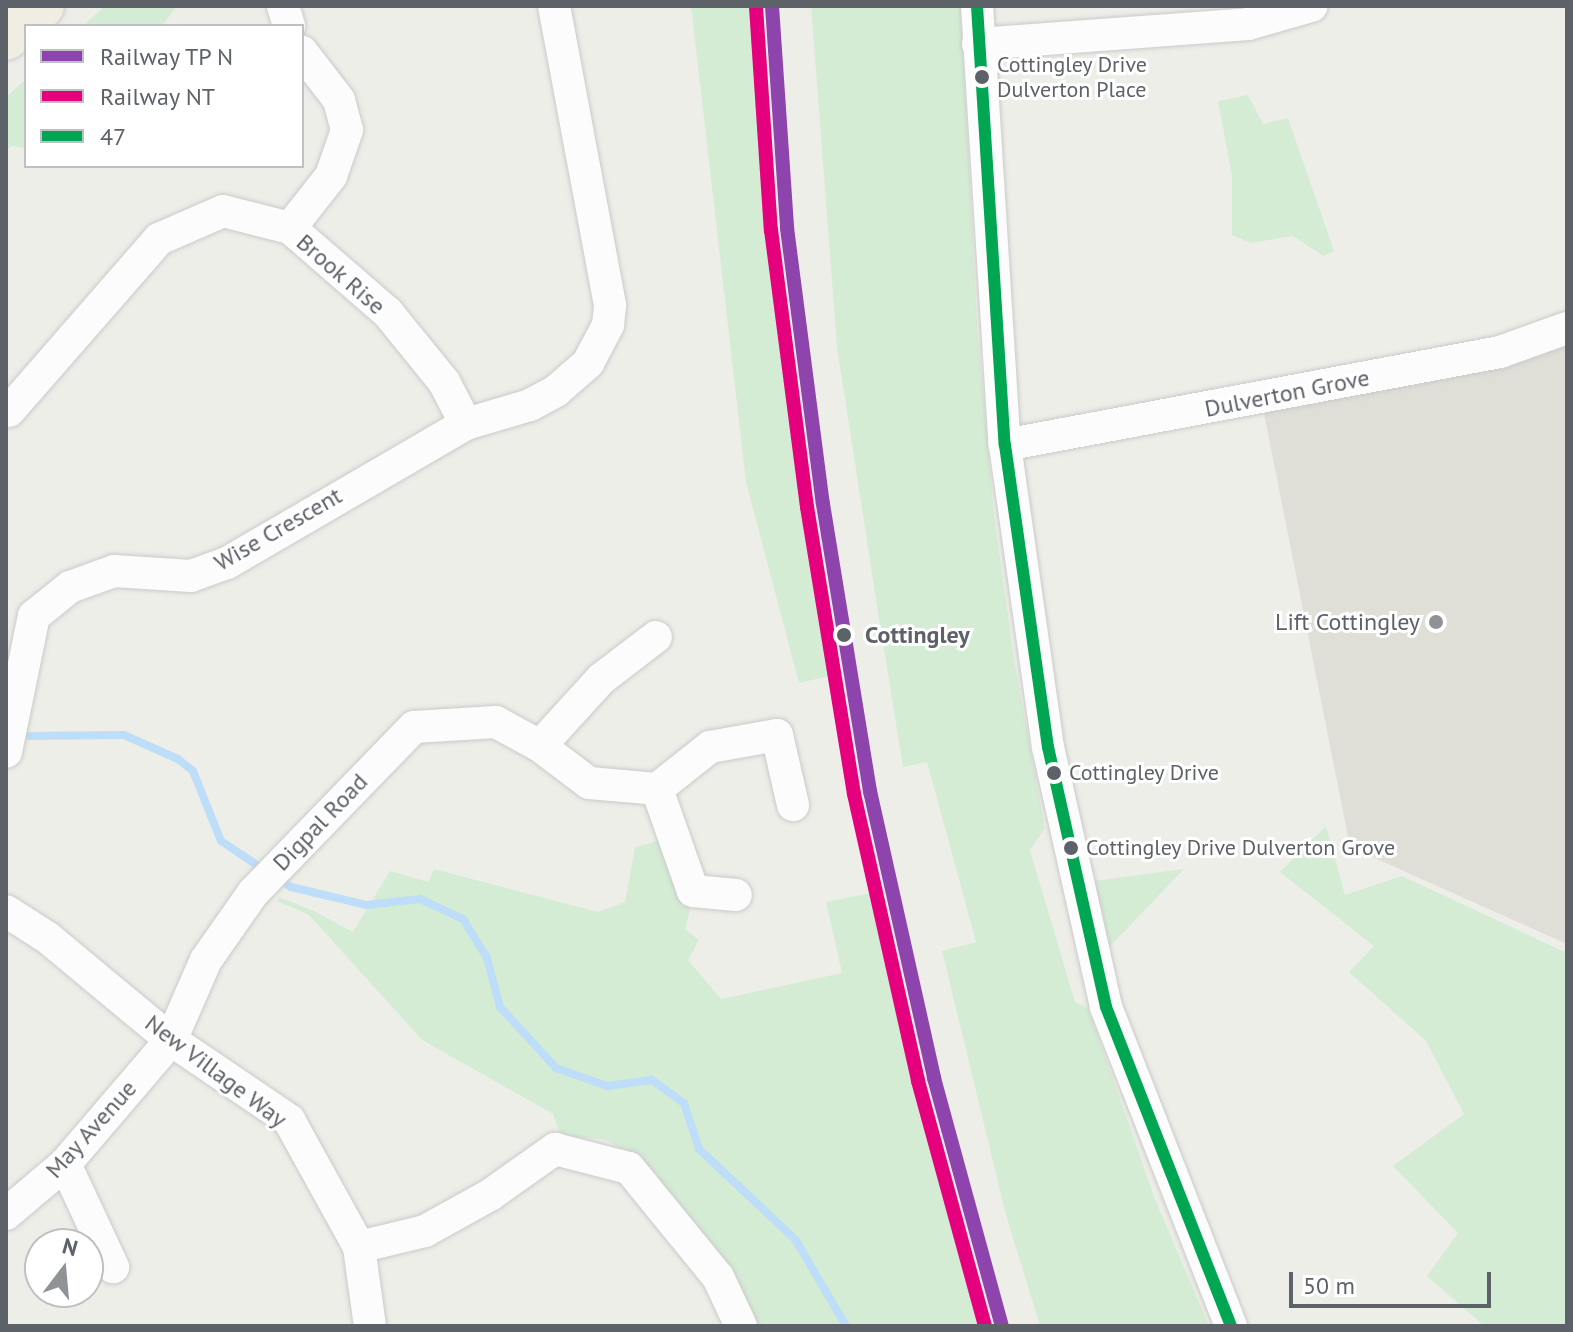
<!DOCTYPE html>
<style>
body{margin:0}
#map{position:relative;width:1573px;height:1332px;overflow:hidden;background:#eeeee9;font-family:"PT Sans",sans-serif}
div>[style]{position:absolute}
.education>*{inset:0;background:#dfded7}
.green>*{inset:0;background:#d5ecd4}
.stream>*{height:8px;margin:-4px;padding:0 4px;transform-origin:4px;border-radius:4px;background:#bdddf8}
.roads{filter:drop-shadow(0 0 2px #cacbca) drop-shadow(0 0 2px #cacbca)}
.minor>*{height:32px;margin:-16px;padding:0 16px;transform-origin:16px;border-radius:16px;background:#fcfcfc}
.highway>*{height:44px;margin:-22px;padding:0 22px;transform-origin:22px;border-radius:22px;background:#f0ede2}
.bus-1>*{height:12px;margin:-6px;padding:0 6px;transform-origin:6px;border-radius:6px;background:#00a651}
.rail-1>*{height:14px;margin:-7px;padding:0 7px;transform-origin:7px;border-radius:7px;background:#8e44ad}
.rail-2>*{height:14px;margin:-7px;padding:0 7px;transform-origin:7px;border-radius:7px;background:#e5007d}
.dots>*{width:22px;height:22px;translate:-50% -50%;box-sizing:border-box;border:4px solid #fff;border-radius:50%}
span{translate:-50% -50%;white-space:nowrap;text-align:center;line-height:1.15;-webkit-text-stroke:6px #fff;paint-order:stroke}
.bus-label{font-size:22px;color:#5d6268}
.left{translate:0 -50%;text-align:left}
.street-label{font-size:24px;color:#5d6268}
.poi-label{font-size:24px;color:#5d6268}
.right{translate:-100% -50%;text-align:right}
.stop-label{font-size:24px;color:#5d6268;font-weight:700}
.frame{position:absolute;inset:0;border:8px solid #5d6268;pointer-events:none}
.legend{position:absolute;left:24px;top:24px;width:280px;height:144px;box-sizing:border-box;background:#fff;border:2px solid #bec0c3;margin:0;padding:10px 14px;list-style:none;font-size:24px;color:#5d6268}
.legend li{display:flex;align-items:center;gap:16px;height:40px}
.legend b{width:40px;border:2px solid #bec0c3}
.north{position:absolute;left:24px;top:1228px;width:80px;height:80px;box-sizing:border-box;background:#fff;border:2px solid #bec0c3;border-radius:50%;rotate:16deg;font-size:22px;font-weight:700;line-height:32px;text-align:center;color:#5d6268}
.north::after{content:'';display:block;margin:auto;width:28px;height:36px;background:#909395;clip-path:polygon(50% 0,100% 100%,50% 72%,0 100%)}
.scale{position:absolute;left:1289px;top:1272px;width:202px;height:36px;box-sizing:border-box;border:4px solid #5d6268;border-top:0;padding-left:10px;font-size:24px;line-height:28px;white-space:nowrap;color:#5d6268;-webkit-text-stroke:6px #fff;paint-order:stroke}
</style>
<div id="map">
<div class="education">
<i style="clip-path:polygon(1567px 328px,1567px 944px,1350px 847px,1261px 398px)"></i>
</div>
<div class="green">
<i style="clip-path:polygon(105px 6px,177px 6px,162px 26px,83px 26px)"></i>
<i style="clip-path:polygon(691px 6px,750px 6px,766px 199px,830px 676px,799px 683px,746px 482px)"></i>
<i style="clip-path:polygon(811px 6px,961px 6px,977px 325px,994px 515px,1014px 660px,1045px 828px,1030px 850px,1075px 1002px,1088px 1008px,1155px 1199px,1209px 1326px,1040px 1326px,1006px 1215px,942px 951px,976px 942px,927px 762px,903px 767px,877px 606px,837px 347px)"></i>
<i style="clip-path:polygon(26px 79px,26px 148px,11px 146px,6px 151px,6px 97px)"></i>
<i style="clip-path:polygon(1248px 95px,1263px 124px,1288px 118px,1334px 251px,1323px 256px,1293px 236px,1251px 243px,1232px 235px,1232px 176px,1218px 101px)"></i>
<i style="clip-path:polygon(1326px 826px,1345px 895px,1402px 876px,1567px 953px,1567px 1326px,1484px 1326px,1427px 1276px,1458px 1233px,1393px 1166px,1464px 1114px,1426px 1041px,1349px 972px,1374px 946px,1280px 872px)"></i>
<i style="clip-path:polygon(661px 840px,691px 906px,685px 929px,699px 940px,688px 960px,721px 999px,842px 973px,826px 902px,880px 891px,925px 1082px,991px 1326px,758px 1326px,730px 1267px,639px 1156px,602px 1139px,561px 1136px,553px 1114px,422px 1040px,309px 915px,277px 901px,279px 897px,314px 911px,353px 932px,390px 871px,428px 882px,434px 869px,598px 912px,625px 902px,635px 847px)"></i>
<i style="clip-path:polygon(1184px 869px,1096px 961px,1078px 883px)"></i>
</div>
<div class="stream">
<i style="left:29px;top:736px;width:95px;rotate:-0.6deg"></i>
<i style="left:124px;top:735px;width:59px;rotate:24deg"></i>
<i style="left:178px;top:759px;width:19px;rotate:39deg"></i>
<i style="left:193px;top:771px;width:75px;rotate:68.2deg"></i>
<i style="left:221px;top:841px;width:54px;rotate:33.7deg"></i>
<i style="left:278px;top:878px;width:16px;rotate:35deg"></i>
<i style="left:291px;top:887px;width:77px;rotate:13.5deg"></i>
<i style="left:366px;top:905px;width:54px;rotate:-6.3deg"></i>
<i style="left:420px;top:899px;width:47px;rotate:24.9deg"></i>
<i style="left:463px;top:919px;width:46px;rotate:58.4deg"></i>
<i style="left:487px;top:958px;width:51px;rotate:75.1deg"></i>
<i style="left:500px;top:1007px;width:83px;rotate:47.4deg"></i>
<i style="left:556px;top:1068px;width:54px;rotate:19.4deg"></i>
<i style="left:607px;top:1086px;width:45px;rotate:-7.6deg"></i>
<i style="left:652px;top:1080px;width:39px;rotate:36deg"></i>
<i style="left:684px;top:1103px;width:48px;rotate:71.9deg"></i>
<i style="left:699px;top:1149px;width:132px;rotate:43.2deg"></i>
<i style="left:795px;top:1239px;width:101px;rotate:59.6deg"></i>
</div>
<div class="roads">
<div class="minor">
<i style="left:283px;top:6px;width:21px;rotate:73deg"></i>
<i style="left:977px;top:6px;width:440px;rotate:86.4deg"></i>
<i style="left:1005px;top:445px;width:305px;rotate:81.9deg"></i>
<i style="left:1048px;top:747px;width:266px;rotate:77.4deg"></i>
<i style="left:1106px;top:1007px;width:343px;rotate:68.6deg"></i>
<i style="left:978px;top:44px;width:271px;rotate:-4.2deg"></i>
<i style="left:1248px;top:24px;width:66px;rotate:-15.9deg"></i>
<i style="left:290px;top:228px;width:66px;rotate:-51.7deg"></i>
<i style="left:331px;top:176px;width:49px;rotate:-70.8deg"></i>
<i style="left:347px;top:130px;width:31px;rotate:-105deg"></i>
<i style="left:339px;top:100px;width:61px;rotate:-127.6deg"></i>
<i style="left:9px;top:411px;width:228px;rotate:-48.9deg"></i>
<i style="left:159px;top:239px;width:70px;rotate:-23.6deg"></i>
<i style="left:223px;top:211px;width:69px;rotate:14.2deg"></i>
<i style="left:290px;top:228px;width:130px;rotate:40.9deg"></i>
<i style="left:388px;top:313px;width:89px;rotate:50.9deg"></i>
<i style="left:444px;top:382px;width:47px;rotate:62.4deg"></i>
<i style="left:1005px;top:445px;width:504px;rotate:-10.64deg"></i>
<i style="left:1500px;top:352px;width:71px;rotate:-19.7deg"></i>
<i style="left:540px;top:746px;width:61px;rotate:37.1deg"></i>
<i style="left:589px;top:783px;width:68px;rotate:5deg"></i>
<i style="left:657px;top:789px;width:68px;rotate:-38.4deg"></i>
<i style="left:710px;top:747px;width:68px;rotate:-10.2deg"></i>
<i style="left:777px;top:735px;width:72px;rotate:77.1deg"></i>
<i style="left:6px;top:752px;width:139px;rotate:-78.4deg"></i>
<i style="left:34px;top:616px;width:46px;rotate:-38.9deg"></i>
<i style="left:70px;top:587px;width:47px;rotate:-20deg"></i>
<i style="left:114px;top:571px;width:77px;rotate:3.7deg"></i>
<i style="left:191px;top:576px;width:38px;rotate:-20deg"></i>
<i style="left:227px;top:563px;width:276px;rotate:-30.2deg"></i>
<i style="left:466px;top:424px;width:67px;rotate:-16.5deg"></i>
<i style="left:530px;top:405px;width:30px;rotate:-28deg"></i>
<i style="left:556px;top:391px;width:43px;rotate:-41.2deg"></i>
<i style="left:588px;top:363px;width:43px;rotate:-62.2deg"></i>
<i style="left:608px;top:325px;width:20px;rotate:-84deg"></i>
<i style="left:610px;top:305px;width:304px;rotate:-100.6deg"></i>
<i style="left:657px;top:789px;width:108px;rotate:70.6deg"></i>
<i style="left:693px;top:891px;width:43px;rotate:5.3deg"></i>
<i style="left:6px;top:911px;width:50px;rotate:32.7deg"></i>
<i style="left:48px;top:938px;width:160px;rotate:39.7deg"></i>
<i style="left:171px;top:1040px;width:143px;rotate:34.1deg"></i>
<i style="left:289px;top:1120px;width:145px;rotate:61.1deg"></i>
<i style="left:359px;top:1247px;width:80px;rotate:82.1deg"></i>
<i style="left:65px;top:1164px;width:114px;rotate:65deg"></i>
<i style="left:6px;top:1214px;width:77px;rotate:-40.3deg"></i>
<i style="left:65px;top:1164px;width:163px;rotate:-49.5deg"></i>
<i style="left:171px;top:1040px;width:87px;rotate:-66.4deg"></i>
<i style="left:206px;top:960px;width:82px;rotate:-55deg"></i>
<i style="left:253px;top:893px;width:231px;rotate:-45.9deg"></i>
<i style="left:414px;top:727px;width:82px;rotate:-3.5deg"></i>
<i style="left:496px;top:722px;width:50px;rotate:28.6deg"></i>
<i style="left:540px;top:746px;width:91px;rotate:-47.7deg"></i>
<i style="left:601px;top:679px;width:69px;rotate:-37.4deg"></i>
<i style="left:359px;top:1247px;width:68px;rotate:-13.6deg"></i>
<i style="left:425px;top:1231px;width:74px;rotate:-29deg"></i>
<i style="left:490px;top:1195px;width:80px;rotate:-35.3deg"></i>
<i style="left:555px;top:1149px;width:76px;rotate:14.4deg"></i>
<i style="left:629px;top:1168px;width:141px;rotate:50.8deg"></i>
<i style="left:718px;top:1277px;width:54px;rotate:64.9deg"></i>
</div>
<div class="highway">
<i style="left:6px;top:38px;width:48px;rotate:-41.6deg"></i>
</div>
</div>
<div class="bus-1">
<i style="left:977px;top:6px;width:440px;rotate:86.4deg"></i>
<i style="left:1005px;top:445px;width:305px;rotate:81.9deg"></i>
<i style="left:1048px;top:747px;width:266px;rotate:77.4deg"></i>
<i style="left:1106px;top:1007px;width:343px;rotate:68.6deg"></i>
</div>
<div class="rail-1">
<i style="left:772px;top:6px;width:223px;rotate:86.1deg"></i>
<i style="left:787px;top:228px;width:278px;rotate:82.6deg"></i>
<i style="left:823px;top:504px;width:291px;rotate:80.7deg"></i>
<i style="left:870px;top:791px;width:294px;rotate:77.4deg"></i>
<i style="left:934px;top:1078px;width:257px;rotate:74.7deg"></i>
</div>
<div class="rail-2">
<i style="left:756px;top:7px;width:224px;rotate:86.2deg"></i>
<i style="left:771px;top:230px;width:279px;rotate:82.6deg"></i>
<i style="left:807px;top:507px;width:291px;rotate:80.7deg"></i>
<i style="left:854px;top:794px;width:294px;rotate:77.4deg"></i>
<i style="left:918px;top:1081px;width:254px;rotate:74.7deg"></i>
</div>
<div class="dots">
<i style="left:982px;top:77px;background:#5d6268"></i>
<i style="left:1436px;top:622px;background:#909395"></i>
<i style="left:844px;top:635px;background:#5d6268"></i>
<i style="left:1054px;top:773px;background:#5d6268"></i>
<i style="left:1071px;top:848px;background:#5d6268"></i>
</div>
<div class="bus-label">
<span class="left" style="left:997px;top:77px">Cottingley Drive<br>Dulverton Place</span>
<span class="left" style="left:1069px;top:773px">Cottingley Drive</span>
<span class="left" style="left:1086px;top:848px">Cottingley Drive Dulverton Grove</span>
</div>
<div class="street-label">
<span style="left:341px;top:274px;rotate:41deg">Brook Rise</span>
<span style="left:1287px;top:393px;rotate:-11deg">Dulverton Grove</span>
<span style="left:278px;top:529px;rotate:-30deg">Wise Crescent</span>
<span style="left:320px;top:822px;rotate:-46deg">Digpal Road</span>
<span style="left:216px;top:1071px;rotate:37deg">New Village Way</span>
<span style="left:91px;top:1129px;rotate:-48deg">May Avenue</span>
</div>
<div class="poi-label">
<span class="right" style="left:1420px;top:622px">Lift Cottingley</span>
</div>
<div class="stop-label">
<span class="left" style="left:865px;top:635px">Cottingley</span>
</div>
<div class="frame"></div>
<ul class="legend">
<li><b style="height:10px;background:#8e44ad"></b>Railway TP N</li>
<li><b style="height:10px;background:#e5007d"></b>Railway NT</li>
<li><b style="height:10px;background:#00a651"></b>47</li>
</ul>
<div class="north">N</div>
<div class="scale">50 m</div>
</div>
